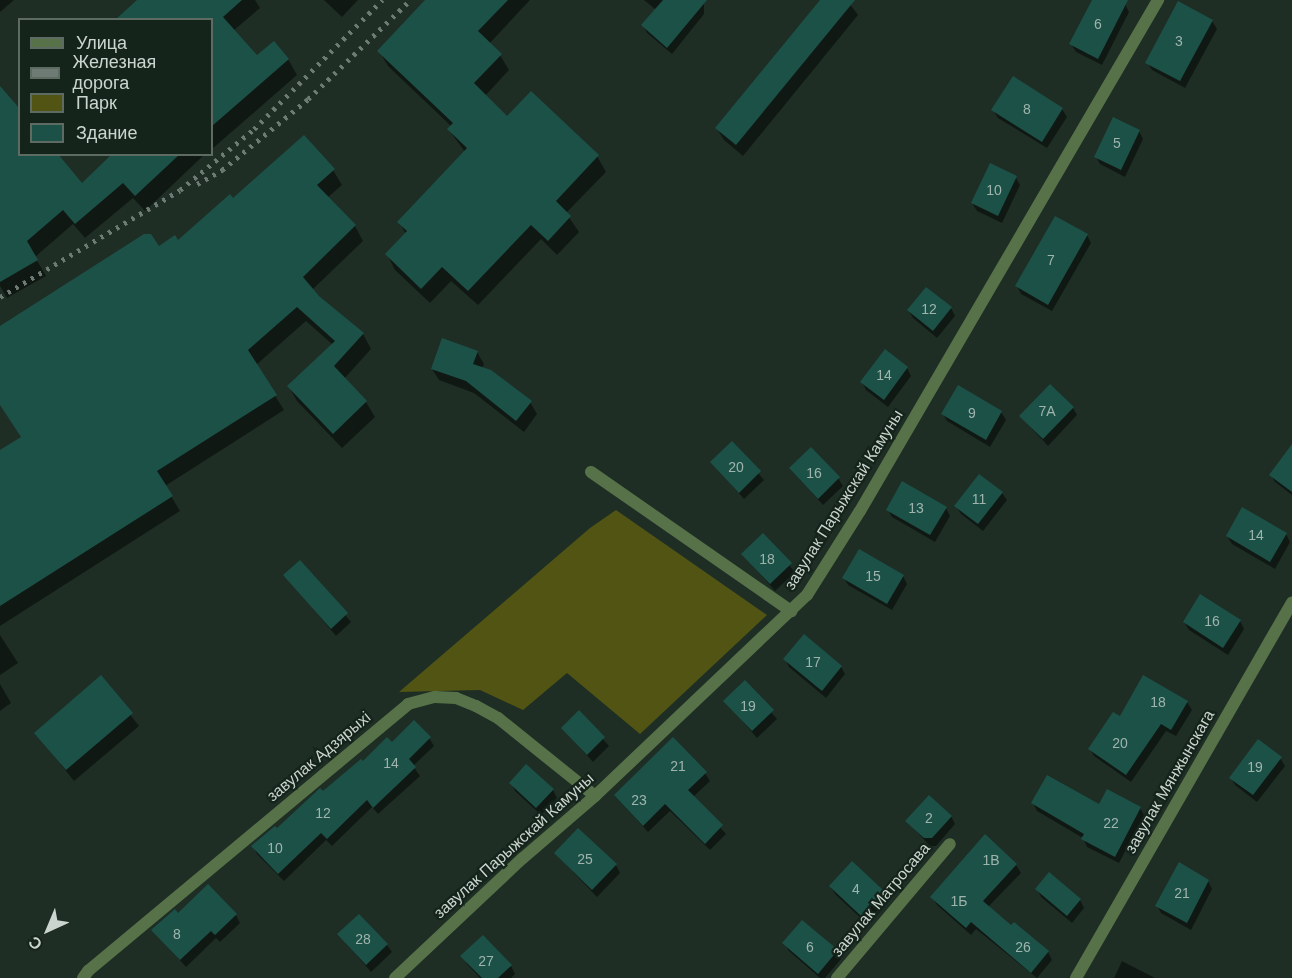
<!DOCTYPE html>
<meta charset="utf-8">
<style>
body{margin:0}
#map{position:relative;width:1292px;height:978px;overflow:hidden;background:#1e2e25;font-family:Arial,sans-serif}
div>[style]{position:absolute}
.green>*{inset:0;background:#515413}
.shadow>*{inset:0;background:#0007}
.building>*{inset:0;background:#1c5148}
.lane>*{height:12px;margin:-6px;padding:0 6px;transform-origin:6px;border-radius:6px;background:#577249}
.street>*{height:12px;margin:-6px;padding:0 6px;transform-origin:6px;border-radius:6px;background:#577249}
.rail>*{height:4.5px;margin-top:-2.25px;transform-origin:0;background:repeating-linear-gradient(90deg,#6e7b74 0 3px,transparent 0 9px)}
span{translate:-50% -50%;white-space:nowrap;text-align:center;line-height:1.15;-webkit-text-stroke:4.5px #14241b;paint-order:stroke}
.number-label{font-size:14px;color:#9fb4ad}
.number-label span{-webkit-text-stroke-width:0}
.street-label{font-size:16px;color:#cbd5cf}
.legend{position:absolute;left:18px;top:18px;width:195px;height:138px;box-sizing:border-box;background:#14241b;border:2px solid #5d6b63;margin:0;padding:8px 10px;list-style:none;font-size:18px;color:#cbd5cf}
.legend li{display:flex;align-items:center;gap:12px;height:30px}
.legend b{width:30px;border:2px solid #5d6b63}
.north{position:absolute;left:18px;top:900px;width:60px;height:60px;-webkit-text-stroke:4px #14241b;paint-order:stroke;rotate:224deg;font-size:16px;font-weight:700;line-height:24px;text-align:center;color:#cbd5cf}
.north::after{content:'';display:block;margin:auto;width:21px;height:27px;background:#cbd5cf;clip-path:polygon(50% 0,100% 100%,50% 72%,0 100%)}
</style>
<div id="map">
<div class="green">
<i style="clip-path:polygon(616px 510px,767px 615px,640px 734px,567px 673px,523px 710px,480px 690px,399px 692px,590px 528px)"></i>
</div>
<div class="shadow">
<i style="clip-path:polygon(0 0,14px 0,0 12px)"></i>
<i style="clip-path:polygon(140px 0,255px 0,260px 8px,233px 31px,257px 57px,288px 59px,297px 75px,212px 149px,212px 61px,221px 53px,212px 42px,212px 20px)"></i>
<i style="clip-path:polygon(324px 0,358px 0,342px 17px)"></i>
<i style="clip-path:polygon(427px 0,530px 0,489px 44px,500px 55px,509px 70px,485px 96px,507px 118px,597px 156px,606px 172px,566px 213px,579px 232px,557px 255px,541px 239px,478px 305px,451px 281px,430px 303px,395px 270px,387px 254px,406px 234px,399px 222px,465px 152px,449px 130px,452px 127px,388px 66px,379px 51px)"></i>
<i style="clip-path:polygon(644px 0,701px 0,704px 5px,704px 14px,672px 54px,647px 33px,643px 25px,656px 10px)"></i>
<i style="clip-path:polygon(822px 0,847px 0,858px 15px,743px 156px,724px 140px,717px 129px)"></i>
<i style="clip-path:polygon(1094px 0,1117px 0,1125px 4px,1129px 12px,1102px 65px,1076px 52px,1071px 44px)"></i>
<i style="clip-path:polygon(1212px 21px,1217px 29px,1185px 88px,1152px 70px,1147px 62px)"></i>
<i style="clip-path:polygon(0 88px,16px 107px,20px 104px,20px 154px,59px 154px,57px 156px,81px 185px,114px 154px,205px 154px,145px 211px,133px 198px,85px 238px,73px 224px,35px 257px,46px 276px,7px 298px,0 286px)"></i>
<i style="clip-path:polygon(1062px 109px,1067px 117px,1047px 148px,998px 118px,993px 110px)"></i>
<i style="clip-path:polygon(1139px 131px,1143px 139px,1125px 177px,1100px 164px,1096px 157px)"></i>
<i style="clip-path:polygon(333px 170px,342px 185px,327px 198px,355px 226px,363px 241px,312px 290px,363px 334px,371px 349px,344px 379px,366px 402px,375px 417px,342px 448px,297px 401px,289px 387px,333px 345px,306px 321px,256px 365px,284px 410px,165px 486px,180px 511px,0 626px,0 452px,22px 438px,0 404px,0 328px,158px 248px,178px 242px,233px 201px)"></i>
<i style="clip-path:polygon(1016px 178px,1020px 185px,1002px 223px,977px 211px,972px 203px)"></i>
<i style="clip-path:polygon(1087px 235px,1091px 243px,1052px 311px,1021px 294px,1017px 286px)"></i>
<i style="clip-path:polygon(951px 308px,955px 316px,937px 338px,913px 318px,909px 311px)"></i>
<i style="clip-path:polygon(477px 352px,484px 364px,482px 368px,530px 402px,537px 414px,524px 432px,474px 393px,439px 380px,432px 369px)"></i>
<i style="clip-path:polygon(907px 368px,911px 376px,888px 407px,866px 390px,862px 382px)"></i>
<i style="clip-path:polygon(1073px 408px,1077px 415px,1048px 446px,1021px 417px)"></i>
<i style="clip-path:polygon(1001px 412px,1006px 420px,990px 447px,947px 421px,943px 414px)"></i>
<i style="clip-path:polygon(732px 443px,764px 480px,744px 499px,712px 462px)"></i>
<i style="clip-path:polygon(1292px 456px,1292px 495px,1275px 482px,1271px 475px)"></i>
<i style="clip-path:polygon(790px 469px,838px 478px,843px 486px,823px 505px)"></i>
<i style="clip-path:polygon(1002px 493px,1007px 500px,983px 531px,961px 514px,956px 506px)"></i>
<i style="clip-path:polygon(946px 508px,950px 516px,935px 542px,892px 517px,888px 510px)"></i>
<i style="clip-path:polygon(1286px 534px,1290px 542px,1275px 569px,1232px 544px,1227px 536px)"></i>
<i style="clip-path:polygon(763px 535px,795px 572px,775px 591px,743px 554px)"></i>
<i style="clip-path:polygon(300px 562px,351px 622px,336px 636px,285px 575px)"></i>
<i style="clip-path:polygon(903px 576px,907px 584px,892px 610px,848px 585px,844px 578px)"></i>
<i style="clip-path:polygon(1240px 621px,1244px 629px,1228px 655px,1189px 630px,1184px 622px)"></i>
<i style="clip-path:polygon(0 635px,18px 663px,0 675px)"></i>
<i style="clip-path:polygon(785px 659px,841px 667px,845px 674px,826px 698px,789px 667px)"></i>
<i style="clip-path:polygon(101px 678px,139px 726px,74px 781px,36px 733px)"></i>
<i style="clip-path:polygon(745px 682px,777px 719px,757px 738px,725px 701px)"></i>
<i style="clip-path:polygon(0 684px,11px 703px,0 711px)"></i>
<i style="clip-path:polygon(1187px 702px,1192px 710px,1176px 736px,1166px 731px,1131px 782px,1094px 756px,1090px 749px,1120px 718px)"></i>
<i style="clip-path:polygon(579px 712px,609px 746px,593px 762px,562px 728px)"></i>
<i style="clip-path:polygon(429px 738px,434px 746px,413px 766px,420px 776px,378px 814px,372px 807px,332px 846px,326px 840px,284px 881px,257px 854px,253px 846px,392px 744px)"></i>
<i style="clip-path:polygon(1280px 758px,1285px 766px,1257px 802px,1235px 785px,1231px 778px)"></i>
<i style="clip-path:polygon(705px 773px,710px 781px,693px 797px,726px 834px,710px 850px,670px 811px,648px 832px,615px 796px)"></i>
<i style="clip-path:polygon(511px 783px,553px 790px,557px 798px,541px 815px,515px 791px)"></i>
<i style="clip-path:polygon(1033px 803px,1140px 808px,1144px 815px,1119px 863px,1087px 847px,1083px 838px,1037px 811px)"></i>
<i style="clip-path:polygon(951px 816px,955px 824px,936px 846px,930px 846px,907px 821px)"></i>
<i style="clip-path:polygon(578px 830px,616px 865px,620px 873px,597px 897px,556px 854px)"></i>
<i style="clip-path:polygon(985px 836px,1016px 865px,1021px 873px,988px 907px,1011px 928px,1048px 952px,1052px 960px,1037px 978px,976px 929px,971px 935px,937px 905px,932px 897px)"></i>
<i style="clip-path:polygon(852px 863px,883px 892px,887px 900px,866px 923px,835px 894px,831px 887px)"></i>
<i style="clip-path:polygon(1208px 881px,1212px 889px,1191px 930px,1161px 913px,1157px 906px)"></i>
<i style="clip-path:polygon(1037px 889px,1080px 900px,1084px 908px,1072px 923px,1041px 897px)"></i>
<i style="clip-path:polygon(178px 915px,236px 915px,240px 923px,220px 942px,216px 938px,186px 967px,153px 930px)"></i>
<i style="clip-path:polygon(339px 935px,387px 945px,392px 952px,371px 972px)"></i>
<i style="clip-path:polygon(483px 937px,511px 966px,515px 974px,511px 978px,480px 978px,467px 964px,462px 956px)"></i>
<i style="clip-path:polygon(784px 943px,837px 951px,841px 959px,825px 978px,820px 978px,789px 951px)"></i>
<i style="clip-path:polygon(1122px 961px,1155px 978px,1114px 978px)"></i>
</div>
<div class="building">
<i style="clip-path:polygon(137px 0,242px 0,223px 17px,257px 55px,274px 41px,289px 59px,212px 126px,212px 20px,115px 20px)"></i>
<i style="clip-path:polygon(425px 0,508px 0,478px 31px,502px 54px,474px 83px,507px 116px,531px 91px,599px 155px,556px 201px,571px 216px,548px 241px,531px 225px,468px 291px,442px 267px,421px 289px,385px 254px,407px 231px,397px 222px,467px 148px,447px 129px,453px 123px,377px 51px)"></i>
<i style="clip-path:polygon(663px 0,707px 0,667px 48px,641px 25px)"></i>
<i style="clip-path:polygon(820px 0,855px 0,736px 145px,715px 128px)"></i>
<i style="clip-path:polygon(1092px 0,1128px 0,1098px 59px,1069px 44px)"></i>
<i style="clip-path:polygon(1178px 1px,1213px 20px,1180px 81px,1145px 63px)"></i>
<i style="clip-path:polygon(1013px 76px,1063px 108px,1042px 142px,991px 110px)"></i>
<i style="clip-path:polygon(0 86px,20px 109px,20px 154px,58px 154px,82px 183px,112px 154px,180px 154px,135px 196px,123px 183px,75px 224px,63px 210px,27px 241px,38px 260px,0 282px)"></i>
<i style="clip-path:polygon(1113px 117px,1140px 130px,1121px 170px,1094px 157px)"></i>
<i style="clip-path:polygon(304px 135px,335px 169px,317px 185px,356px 225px,303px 277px,319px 296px,364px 333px,334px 366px,367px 401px,333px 434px,287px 386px,335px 341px,297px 307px,248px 350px,277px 395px,157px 471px,173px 496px,0 606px,0 450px,21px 437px,0 405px,0 326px,144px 234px,151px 234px,159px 246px,175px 235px,178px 240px,230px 194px,233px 198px)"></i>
<i style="clip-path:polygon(990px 163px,1017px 176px,998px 216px,971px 203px)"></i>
<i style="clip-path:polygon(1055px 216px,1088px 234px,1048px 305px,1015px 286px)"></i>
<i style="clip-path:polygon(926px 287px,952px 307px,933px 331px,907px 310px)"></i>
<i style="clip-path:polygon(442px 338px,478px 351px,473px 364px,491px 370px,532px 401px,516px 421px,466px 381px,431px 369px)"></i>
<i style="clip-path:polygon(885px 349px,908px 367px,884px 400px,860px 382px)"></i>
<i style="clip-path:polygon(1050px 384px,1074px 407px,1043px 439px,1019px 416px)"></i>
<i style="clip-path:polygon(958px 385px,1002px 411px,986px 440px,941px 414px)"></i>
<i style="clip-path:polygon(732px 441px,761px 471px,739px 493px,710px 462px)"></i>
<i style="clip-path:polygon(1292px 444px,1292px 492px,1269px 475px)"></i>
<i style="clip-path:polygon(811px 447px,840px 477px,818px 499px,789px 468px)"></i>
<i style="clip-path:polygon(979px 474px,1003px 492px,978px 524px,954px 506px)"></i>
<i style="clip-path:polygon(902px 481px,947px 507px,930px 535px,886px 510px)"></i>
<i style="clip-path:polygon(1242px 507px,1287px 533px,1270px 562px,1226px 536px)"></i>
<i style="clip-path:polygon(763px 533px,792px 563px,770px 584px,741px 554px)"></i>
<i style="clip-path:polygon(859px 549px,904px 575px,887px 604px,842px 578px)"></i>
<i style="clip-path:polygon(300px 560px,348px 613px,331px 629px,283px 575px)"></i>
<i style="clip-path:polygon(1200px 594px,1241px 620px,1223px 648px,1183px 622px)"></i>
<i style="clip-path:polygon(804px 634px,842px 666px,822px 691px,783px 659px)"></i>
<i style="clip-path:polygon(101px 675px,133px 713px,66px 770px,34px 733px)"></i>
<i style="clip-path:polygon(1143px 675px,1188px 701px,1171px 730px,1161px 724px,1126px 775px,1088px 749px,1113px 712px,1120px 716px)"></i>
<i style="clip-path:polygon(745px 680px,774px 710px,752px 731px,723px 701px)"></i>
<i style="clip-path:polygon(579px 710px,605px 737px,587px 755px,561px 728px)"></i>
<i style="clip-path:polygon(414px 720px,431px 737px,409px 759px,416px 767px,373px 808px,367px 800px,327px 839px,321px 833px,278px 874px,251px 846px,275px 826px,277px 828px,320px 788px,323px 791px,361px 759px,363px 761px,387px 737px,392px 742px)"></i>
<i style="clip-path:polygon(673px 737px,707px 772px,688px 790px,723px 825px,705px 844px,665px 804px,643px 826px,614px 795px)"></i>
<i style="clip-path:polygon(1258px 739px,1282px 757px,1253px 795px,1229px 778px)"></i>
<i style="clip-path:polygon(526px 764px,554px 789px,536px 808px,509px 783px)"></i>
<i style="clip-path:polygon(1047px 775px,1099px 804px,1107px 789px,1141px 807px,1115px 857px,1081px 839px,1084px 834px,1031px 803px)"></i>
<i style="clip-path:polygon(929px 795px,952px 816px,932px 838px,924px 838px,905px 821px)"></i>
<i style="clip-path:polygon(578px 828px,617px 864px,592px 890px,554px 853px)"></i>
<i style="clip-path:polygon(985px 834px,1017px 864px,983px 901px,1011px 925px,1014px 922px,1049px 951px,1031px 973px,971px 922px,966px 928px,930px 897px)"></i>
<i style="clip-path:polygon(852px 861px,884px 891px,861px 916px,829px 886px)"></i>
<i style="clip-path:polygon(1179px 862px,1209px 880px,1187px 923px,1155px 906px)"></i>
<i style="clip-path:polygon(1049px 872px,1081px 899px,1067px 916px,1035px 889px)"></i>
<i style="clip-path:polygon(208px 884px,237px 914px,215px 935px,211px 931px,180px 960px,151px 930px,175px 909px,178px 913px)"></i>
<i style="clip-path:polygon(359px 914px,388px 944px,366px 965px,337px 934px)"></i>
<i style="clip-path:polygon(802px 920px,838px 950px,818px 974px,782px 943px)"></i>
<i style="clip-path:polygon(483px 935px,512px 965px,498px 978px,482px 978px,460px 956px)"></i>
</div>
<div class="lane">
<i style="left:591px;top:472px;width:244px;rotate:34.8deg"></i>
</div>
<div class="street">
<i style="left:83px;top:978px;width:9px;rotate:-54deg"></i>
<i style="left:88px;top:971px;width:417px;rotate:-39.8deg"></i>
<i style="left:408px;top:704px;width:28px;rotate:-15deg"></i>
<i style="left:435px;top:697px;width:21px;rotate:3deg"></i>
<i style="left:456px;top:698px;width:22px;rotate:22deg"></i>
<i style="left:476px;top:706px;width:25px;rotate:29deg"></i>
<i style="left:498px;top:718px;width:124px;rotate:38.8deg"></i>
<i style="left:395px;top:978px;width:175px;rotate:-43.2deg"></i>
<i style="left:523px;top:858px;width:95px;rotate:-40.7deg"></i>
<i style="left:595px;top:796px;width:292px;rotate:-43.5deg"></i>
<i style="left:807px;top:595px;width:99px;rotate:-57.8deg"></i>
<i style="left:860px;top:511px;width:592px;rotate:-59.75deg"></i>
<i style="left:837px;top:978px;width:175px;rotate:-49.9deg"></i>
<i style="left:1076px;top:978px;width:433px;rotate:-60.1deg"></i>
</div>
<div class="rail">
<i style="left:197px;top:184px;width:29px;rotate:-29deg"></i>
<i style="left:222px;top:170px;width:112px;rotate:-39.5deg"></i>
<i style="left:308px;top:99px;width:142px;rotate:-44.1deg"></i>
<i style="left:0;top:297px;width:209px;rotate:-30.7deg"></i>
<i style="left:180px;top:190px;width:96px;rotate:-39.5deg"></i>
<i style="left:254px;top:129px;width:182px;rotate:-45.2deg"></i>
</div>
<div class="number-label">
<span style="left:1098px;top:24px">6</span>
<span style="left:1179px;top:41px">3</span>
<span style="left:1027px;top:109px">8</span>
<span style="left:1117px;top:143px">5</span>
<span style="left:994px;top:190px">10</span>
<span style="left:1051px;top:260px">7</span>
<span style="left:929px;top:309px">12</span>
<span style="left:884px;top:375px">14</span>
<span style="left:1047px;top:411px">7А</span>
<span style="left:972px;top:413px">9</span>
<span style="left:736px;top:467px">20</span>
<span style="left:814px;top:473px">16</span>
<span style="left:979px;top:499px">11</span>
<span style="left:916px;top:508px">13</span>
<span style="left:1256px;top:535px">14</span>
<span style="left:767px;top:559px">18</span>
<span style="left:873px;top:576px">15</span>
<span style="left:1212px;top:621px">16</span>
<span style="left:813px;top:662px">17</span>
<span style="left:1158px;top:702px">18</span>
<span style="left:748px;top:706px">19</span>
<span style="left:1120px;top:743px">20</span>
<span style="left:391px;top:763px">14</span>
<span style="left:678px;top:766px">21</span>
<span style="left:1255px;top:767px">19</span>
<span style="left:639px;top:800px">23</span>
<span style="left:323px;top:813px">12</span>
<span style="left:929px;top:818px">2</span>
<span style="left:1111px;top:823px">22</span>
<span style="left:275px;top:848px">10</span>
<span style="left:585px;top:859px">25</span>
<span style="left:991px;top:860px">1В</span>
<span style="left:856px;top:889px">4</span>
<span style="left:1182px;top:893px">21</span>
<span style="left:959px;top:901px">1Б</span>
<span style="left:177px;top:934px">8</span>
<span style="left:363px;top:939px">28</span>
<span style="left:810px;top:947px">6</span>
<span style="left:1023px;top:947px">26</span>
<span style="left:486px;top:961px">27</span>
</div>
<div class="street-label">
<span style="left:844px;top:500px;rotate:-58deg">завулак Парыжскай Камуны</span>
<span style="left:319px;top:757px;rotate:-40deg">завулак Адзярыхі</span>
<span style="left:1170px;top:782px;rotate:-60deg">завулак Мянжынскага</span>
<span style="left:514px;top:846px;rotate:-42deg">завулак Парыжскай Камуны</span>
<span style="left:881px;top:900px;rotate:-50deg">завулак Матросава</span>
</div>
<ul class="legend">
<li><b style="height:8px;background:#577249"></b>Улица</li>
<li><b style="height:8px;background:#6e7b74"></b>Железная дорога</li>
<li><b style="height:16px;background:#515413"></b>Парк</li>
<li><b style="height:16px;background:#1c5148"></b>Здание</li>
</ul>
<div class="north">С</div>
</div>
